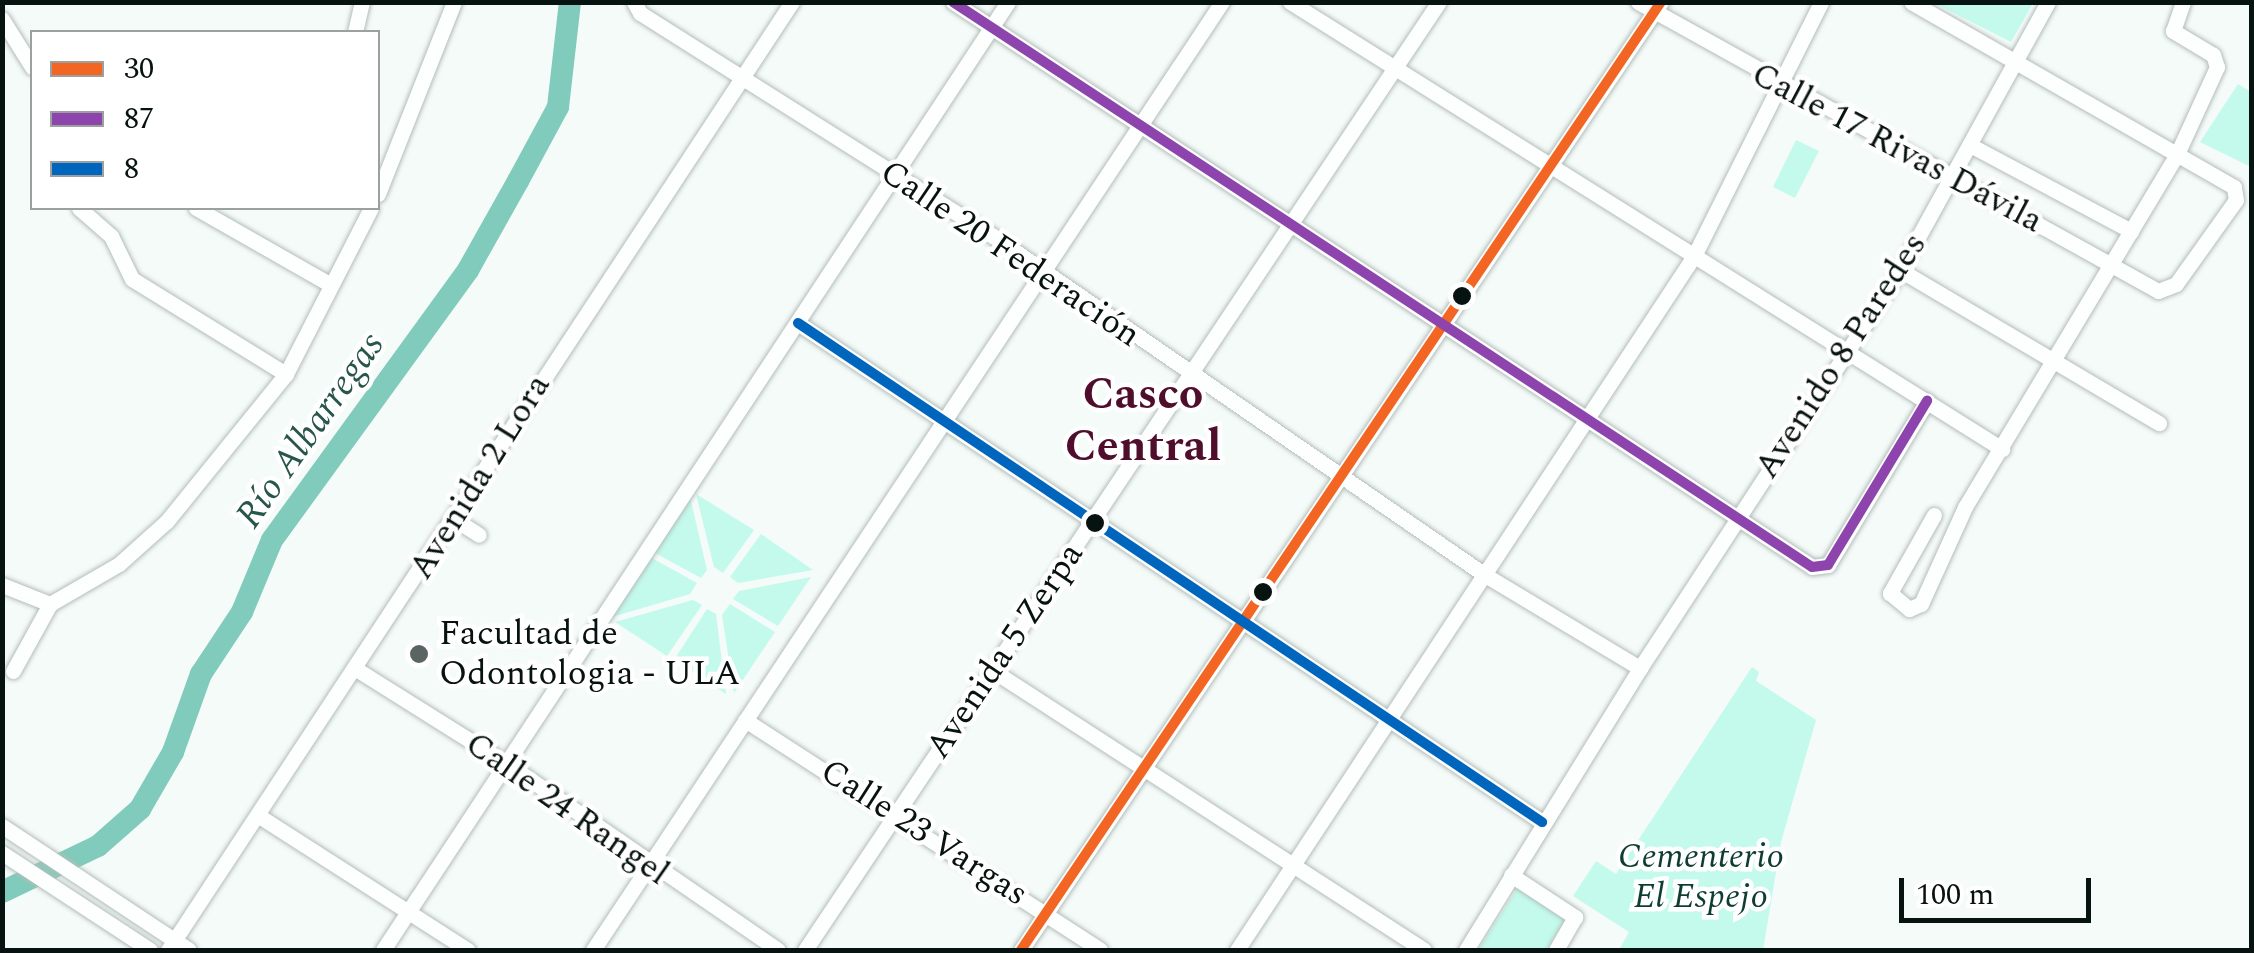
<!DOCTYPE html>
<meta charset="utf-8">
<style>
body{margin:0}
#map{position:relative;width:2254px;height:953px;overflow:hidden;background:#f4fbf9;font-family:Spectral,serif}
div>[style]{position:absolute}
.green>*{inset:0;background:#c3faec}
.river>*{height:22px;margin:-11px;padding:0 11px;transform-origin:11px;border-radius:11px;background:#80cbbb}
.roads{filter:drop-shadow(0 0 2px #b4bdba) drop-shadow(0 0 2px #b4bdba)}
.street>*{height:15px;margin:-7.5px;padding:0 7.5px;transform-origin:7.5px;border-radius:7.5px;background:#fdfefe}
.bus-1>*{height:10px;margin:-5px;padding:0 5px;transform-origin:5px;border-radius:5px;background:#f26522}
.bus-2>*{height:10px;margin:-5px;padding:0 5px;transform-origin:5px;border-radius:5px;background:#8e44ad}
.bus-3>*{height:10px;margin:-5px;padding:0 5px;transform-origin:5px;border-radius:5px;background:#0065bd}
.dots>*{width:28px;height:28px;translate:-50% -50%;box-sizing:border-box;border:5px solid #fff;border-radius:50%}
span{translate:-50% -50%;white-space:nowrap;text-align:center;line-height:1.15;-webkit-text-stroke:9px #fff;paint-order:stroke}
.street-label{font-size:35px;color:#071310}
.poi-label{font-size:35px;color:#071310}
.left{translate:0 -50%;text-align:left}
.park-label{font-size:35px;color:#0d3d33;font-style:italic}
.water-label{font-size:38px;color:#29564b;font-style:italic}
.district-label{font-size:45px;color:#500e2d;font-weight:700}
.frame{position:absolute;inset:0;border:5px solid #071310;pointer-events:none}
.legend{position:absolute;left:30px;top:30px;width:350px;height:180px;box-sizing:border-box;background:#fff;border:2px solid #9ca19f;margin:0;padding:12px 18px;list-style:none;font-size:30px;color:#071310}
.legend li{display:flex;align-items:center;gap:20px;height:50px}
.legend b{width:50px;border:2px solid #9ca19f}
.scale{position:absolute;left:1899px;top:878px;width:192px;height:45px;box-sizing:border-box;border:5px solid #071310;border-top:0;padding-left:12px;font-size:30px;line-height:35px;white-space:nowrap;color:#071310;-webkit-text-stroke:8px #fff;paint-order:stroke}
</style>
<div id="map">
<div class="green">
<i style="clip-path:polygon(1934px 3px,2033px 2px,2033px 3px,2011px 42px)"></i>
<i style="clip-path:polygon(2238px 84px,2251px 92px,2251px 167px,2200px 142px)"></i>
<i style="clip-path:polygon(1796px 140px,1819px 151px,1795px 198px,1773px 187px)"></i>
<i style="clip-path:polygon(696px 494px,754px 530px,723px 573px,714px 567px)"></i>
<i style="clip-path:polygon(690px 497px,707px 570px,701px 578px,655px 553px)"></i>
<i style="clip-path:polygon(761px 534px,813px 570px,738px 583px,730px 577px)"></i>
<i style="clip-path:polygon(650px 557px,697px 583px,690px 594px,612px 617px)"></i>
<i style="clip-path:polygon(811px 577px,778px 626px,733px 599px,739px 591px)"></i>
<i style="clip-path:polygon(693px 600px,702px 605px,667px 656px,615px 622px)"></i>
<i style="clip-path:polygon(730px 604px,775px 632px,734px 693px,722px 615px)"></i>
<i style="clip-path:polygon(707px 609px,716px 614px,726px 694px,674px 660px)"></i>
<i style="clip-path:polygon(1752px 667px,1759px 672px,1756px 681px,1816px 720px,1781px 842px,1763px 950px,1619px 950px,1629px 932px,1573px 896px,1596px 861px,1616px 874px)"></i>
<i style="clip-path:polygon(1518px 887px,1566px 919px,1546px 950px,1478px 950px)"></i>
</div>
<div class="river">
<i style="left:2px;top:892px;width:106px;rotate:-25.6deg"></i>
<i style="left:98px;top:846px;width:56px;rotate:-41.4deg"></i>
<i style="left:140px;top:809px;width:66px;rotate:-59.9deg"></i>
<i style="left:173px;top:752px;width:83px;rotate:-70.3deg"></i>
<i style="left:201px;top:674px;width:74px;rotate:-56.5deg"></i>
<i style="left:242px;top:612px;width:78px;rotate:-67.4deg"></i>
<i style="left:272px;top:540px;width:334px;rotate:-54deg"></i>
<i style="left:468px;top:270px;width:102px;rotate:-60.7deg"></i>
<i style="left:518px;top:181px;width:84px;rotate:-61.6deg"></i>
<i style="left:558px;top:107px;width:106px;rotate:-83.5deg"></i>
</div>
<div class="roads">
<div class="street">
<i style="left:634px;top:2px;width:13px;rotate:61deg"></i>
<i style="left:640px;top:13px;width:418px;rotate:32.3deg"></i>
<i style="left:993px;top:236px;width:597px;rotate:34.57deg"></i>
<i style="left:1485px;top:575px;width:181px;rotate:31deg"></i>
<i style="left:953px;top:2px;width:1028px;rotate:33.33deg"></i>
<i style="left:1812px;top:567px;width:16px;rotate:-7deg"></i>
<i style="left:1828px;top:565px;width:192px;rotate:-58.9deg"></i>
<i style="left:1290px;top:2px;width:841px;rotate:32.12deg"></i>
<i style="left:1638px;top:2px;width:595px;rotate:29.06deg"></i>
<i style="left:2158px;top:291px;width:19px;rotate:-21deg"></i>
<i style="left:2176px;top:284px;width:103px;rotate:-54.5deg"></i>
<i style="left:2236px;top:200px;width:13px;rotate:-99deg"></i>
<i style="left:2234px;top:187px;width:372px;rotate:-150.2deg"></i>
<i style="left:2px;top:19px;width:57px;rotate:58deg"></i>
<i style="left:355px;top:32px;width:31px;rotate:-77deg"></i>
<i style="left:1970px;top:145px;width:183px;rotate:28.1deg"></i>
<i style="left:378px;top:194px;width:206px;rotate:-68.4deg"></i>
<i style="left:79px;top:208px;width:43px;rotate:41.2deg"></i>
<i style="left:111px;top:236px;width:48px;rotate:64deg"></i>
<i style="left:132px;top:279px;width:181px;rotate:31.7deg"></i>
<i style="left:196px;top:208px;width:155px;rotate:29.7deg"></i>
<i style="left:1900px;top:270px;width:301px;rotate:30.6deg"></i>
<i style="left:798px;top:323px;width:896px;rotate:33.85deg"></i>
<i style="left:1934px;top:515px;width:90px;rotate:119.4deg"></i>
<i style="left:1890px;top:593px;width:25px;rotate:40deg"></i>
<i style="left:1909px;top:609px;width:13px;rotate:-23deg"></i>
<i style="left:1921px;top:604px;width:107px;rotate:-65.6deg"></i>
<i style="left:1965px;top:507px;width:414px;rotate:-59deg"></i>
<i style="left:2178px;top:152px;width:94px;rotate:-65.4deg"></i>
<i style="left:2217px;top:67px;width:13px;rotate:-108deg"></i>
<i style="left:2213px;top:55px;width:47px;rotate:-149deg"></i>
<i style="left:2173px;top:31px;width:31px;rotate:-71deg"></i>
<i style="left:456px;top:520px;width:27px;rotate:33deg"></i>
<i style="left:2px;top:585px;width:52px;rotate:21.6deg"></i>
<i style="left:356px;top:669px;width:177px;rotate:32.1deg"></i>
<i style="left:506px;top:763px;width:330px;rotate:34.5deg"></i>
<i style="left:13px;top:671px;width:77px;rotate:-61.1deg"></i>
<i style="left:50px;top:604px;width:80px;rotate:-30.1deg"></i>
<i style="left:119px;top:564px;width:64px;rotate:-41.9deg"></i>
<i style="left:167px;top:521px;width:189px;rotate:-51deg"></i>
<i style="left:286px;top:374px;width:186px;rotate:-62.9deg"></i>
<i style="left:995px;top:672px;width:511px;rotate:32.94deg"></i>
<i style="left:745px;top:720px;width:423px;rotate:32.9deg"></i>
<i style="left:259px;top:816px;width:248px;rotate:32.7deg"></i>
<i style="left:2px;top:826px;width:224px;rotate:33.5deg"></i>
<i style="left:2px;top:853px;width:177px;rotate:33.2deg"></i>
<i style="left:1511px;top:875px;width:77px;rotate:33.3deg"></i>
<i style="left:1575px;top:917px;width:38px;rotate:120deg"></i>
<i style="left:168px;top:950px;width:1135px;rotate:-56.65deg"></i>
<i style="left:383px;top:950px;width:1135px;rotate:-56.6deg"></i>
<i style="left:593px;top:950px;width:1138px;rotate:-56.44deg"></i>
<i style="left:805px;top:950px;width:1140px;rotate:-56.23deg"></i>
<i style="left:1021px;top:950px;width:1144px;rotate:-55.98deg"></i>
<i style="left:1237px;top:950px;width:831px;rotate:-56.64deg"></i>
<i style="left:1694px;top:256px;width:284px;rotate:-63.4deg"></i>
<i style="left:1466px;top:950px;width:331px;rotate:-58.3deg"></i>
<i style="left:1640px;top:668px;width:475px;rotate:-56.8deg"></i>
<i style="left:1900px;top:270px;width:306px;rotate:-61.1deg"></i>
</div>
</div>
<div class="bus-1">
<i style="left:1021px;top:950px;width:1144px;rotate:-55.98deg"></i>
</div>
<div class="bus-2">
<i style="left:953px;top:2px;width:1028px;rotate:33.33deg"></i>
<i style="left:1812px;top:567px;width:16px;rotate:-7deg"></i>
<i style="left:1828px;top:565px;width:192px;rotate:-58.9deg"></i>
</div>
<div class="bus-3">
<i style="left:798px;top:323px;width:896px;rotate:33.85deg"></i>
</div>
<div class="dots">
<i style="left:1462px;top:296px;background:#071310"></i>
<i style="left:1095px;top:523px;background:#071310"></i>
<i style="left:1263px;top:592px;background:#071310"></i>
<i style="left:419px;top:654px;background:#5a6462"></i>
</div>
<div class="street-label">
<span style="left:1897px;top:148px;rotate:28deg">Calle 17 Rivas Dávila</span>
<span style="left:1010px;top:254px;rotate:34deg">Calle 20 Federación</span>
<span style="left:1841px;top:356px;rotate:-57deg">Avenido 8 Paredes</span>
<span style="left:480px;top:477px;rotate:-58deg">Avenida 2 Lora</span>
<span style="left:1005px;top:651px;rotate:-56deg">Avenida 5 Zerpa</span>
<span style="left:567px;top:809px;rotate:35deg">Calle 24 Rangel</span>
<span style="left:924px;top:833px;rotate:33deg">Calle 23 Vargas</span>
</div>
<div class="poi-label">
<span class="left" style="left:439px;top:654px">Facultad de<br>Odontologia - ULA</span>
</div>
<div class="park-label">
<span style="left:1701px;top:877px">Cementerio<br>El Espejo</span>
</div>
<div class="water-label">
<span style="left:311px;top:431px;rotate:-55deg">Río Albarregas</span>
</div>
<div class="district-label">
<span style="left:1143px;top:421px">Casco<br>Central</span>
</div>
<div class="frame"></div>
<ul class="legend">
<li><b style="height:12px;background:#f26522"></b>30</li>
<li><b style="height:12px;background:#8e44ad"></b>87</li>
<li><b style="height:12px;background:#0065bd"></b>8</li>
</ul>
<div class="scale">100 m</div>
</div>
